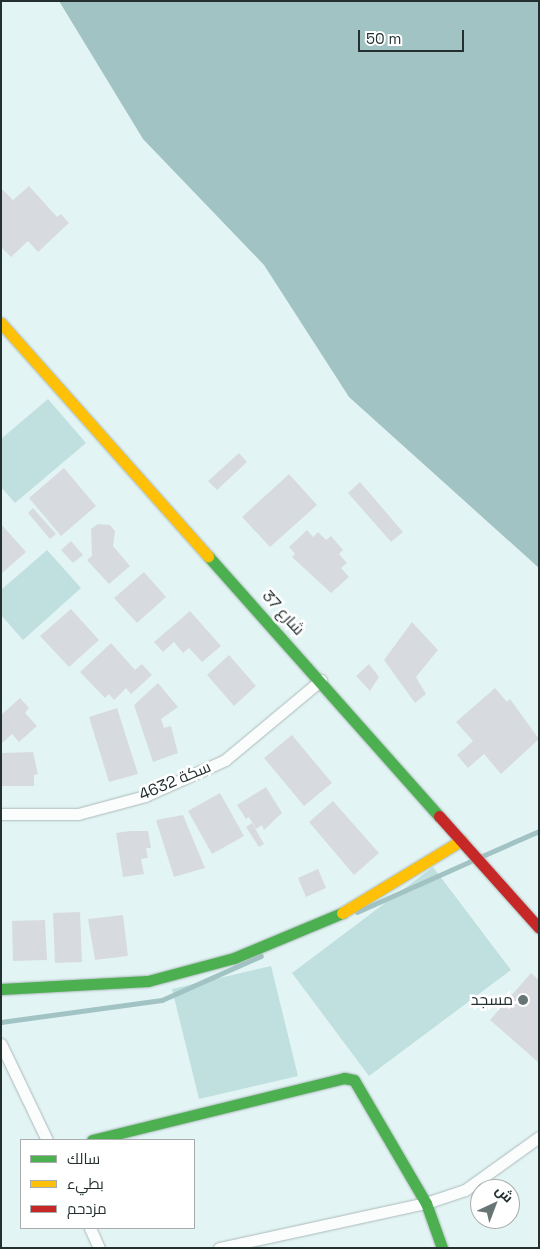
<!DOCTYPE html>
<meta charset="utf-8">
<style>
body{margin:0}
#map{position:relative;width:540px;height:1249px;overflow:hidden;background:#e3f4f4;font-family:"Space Grotesk",Cairo,sans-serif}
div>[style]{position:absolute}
.green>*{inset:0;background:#c0dfdf}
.water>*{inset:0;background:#a1c3c3}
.stream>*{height:4.5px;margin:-2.25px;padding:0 2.25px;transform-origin:2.25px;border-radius:2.25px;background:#a1c3c3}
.building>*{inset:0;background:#d7dbdf}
.roads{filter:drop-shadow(0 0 1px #abb9b9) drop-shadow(0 0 1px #abb9b9)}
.street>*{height:11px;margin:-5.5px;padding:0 5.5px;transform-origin:5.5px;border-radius:5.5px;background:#fbfdfd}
.fast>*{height:11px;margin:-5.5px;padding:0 5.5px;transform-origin:5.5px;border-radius:5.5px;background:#4caf50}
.slow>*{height:11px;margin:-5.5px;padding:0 5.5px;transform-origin:5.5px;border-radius:5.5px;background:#ffc107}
.jam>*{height:11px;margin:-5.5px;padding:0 5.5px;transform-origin:5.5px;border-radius:5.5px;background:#c62828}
.dots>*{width:14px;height:14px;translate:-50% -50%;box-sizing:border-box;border:2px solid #fff;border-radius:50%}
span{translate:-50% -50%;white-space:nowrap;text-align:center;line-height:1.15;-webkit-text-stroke:5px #fff;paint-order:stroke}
.street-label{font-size:16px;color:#243030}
.poi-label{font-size:16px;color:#243030}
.right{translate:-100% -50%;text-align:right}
.frame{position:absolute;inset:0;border:2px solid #243030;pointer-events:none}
.legend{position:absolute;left:20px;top:1139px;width:175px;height:90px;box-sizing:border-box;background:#fff;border:1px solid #a7acac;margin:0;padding:6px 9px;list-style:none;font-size:15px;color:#243030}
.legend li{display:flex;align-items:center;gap:10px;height:25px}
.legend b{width:25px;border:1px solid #a7acac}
.north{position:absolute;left:470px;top:1179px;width:50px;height:50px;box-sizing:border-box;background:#fff;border:1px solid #a7acac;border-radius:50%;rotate:43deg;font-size:14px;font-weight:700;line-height:20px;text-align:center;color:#243030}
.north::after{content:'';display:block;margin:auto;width:18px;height:22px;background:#677575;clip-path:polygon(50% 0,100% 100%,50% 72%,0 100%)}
.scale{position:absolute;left:358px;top:30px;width:106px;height:22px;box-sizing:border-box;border:2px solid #243030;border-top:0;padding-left:6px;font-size:15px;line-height:18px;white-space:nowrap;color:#243030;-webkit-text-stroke:4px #fff;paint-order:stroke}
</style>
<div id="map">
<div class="green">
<i style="clip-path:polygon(48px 399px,86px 443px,15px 503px,1px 487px,1px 439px)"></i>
<i style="clip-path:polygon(47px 550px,81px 588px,23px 640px,1px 615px,1px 590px)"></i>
<i style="clip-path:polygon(433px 867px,511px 970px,369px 1076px,292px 973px)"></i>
<i style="clip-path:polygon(271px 966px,298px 1076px,199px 1099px,172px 989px)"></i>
</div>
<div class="water">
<i style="clip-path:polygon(59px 1px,539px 1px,539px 568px,349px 397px,264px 265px,143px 139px)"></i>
</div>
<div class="stream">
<i style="left:480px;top:857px;width:64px;rotate:-23.8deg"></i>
<i style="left:357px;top:912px;width:127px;rotate:-24.1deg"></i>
<i style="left:1px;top:1022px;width:162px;rotate:-7.8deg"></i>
<i style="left:162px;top:1000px;width:108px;rotate:-24deg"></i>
</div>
<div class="building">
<i style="clip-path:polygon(29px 186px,57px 217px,61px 214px,69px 223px,38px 252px,28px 241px,11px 257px,1px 247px,1px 188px,13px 200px)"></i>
<i style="clip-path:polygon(239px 453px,247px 462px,217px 490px,208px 481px)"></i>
<i style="clip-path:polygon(64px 468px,96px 506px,61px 536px,29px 498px)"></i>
<i style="clip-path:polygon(289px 474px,317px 505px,270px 547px,242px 517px)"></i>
<i style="clip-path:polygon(360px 482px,403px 532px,391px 542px,348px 493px)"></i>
<i style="clip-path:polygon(33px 508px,56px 534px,50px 539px,28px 513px)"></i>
<i style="clip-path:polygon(1px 524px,26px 552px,1px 574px)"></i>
<i style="clip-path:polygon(98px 524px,110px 525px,115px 531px,113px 546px,130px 566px,109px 584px,87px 560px,92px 556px,91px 529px)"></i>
<i style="clip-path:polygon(307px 530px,313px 537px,318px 532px,326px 540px,331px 536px,343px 550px,339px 554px,347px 563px,341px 568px,349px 577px,331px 593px,292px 557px,295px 554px,289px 547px)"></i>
<i style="clip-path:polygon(71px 541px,83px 555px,73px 563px,61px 550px)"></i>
<i style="clip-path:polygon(144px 572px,166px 597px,137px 623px,114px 598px)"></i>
<i style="clip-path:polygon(71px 609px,99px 640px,69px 667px,40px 636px)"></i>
<i style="clip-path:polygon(190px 611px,221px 646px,202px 662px,189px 648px,183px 653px,174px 642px,163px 652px,154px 642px)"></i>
<i style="clip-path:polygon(412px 622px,438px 650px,416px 677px,426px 694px,415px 703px,384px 660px)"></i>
<i style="clip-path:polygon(111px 643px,135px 670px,142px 664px,152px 675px,131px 694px,126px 688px,114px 700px,109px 694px,105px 698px,80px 672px)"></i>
<i style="clip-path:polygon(229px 655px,256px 686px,234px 706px,207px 675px)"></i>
<i style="clip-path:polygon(369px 664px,379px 677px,370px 691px,356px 676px)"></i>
<i style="clip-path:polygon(158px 683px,178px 707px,161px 719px,164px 728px,171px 726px,178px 753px,153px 762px,134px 705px)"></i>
<i style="clip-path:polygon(495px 688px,507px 702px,510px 699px,539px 739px,501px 774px,484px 754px,468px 768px,457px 755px,473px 741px,456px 722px)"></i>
<i style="clip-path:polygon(20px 698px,29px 708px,25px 713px,37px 726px,19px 742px,12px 734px,1px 744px,1px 715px)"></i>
<i style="clip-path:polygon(117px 708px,138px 774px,109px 782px,89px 717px)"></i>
<i style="clip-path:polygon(292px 735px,332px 783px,304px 806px,264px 758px)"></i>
<i style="clip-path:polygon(33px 752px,38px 774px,34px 775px,34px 786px,1px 786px,1px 753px)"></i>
<i style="clip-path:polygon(266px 787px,282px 813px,264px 830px,262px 825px,256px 829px,249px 817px,246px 819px,237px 805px)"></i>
<i style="clip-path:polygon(220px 793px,244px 836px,212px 854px,188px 811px)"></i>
<i style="clip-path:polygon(333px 801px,379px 853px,354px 875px,309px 822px)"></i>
<i style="clip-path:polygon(183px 815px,205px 868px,174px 877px,156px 820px)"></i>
<i style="clip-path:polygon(252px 823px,264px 844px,259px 847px,246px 827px)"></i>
<i style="clip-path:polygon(130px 831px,148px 831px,151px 848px,146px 848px,148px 858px,141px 859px,144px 874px,123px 877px,116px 833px)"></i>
<i style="clip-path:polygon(318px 869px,326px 888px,306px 897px,298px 878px)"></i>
<i style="clip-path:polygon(80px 912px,82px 962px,55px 963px,53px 913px)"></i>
<i style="clip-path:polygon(123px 915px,128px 956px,95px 960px,88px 919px)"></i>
<i style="clip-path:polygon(45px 920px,47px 960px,13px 961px,12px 921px)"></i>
<i style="clip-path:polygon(531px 973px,539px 980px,539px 1063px,490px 1020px)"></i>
</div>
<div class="roads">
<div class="street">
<i style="left:1px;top:814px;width:77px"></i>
<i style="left:78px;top:814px;width:69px;rotate:-15deg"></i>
<i style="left:145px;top:796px;width:88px;rotate:-24.2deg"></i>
<i style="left:225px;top:760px;width:125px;rotate:-39.8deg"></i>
<i style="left:1px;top:1044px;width:106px;rotate:64.4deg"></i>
<i style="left:90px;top:1228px;width:22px;rotate:66deg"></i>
<i style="left:219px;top:1248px;width:212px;rotate:-12.3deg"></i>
<i style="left:426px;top:1203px;width:41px;rotate:-18.4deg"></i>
<i style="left:465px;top:1190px;width:91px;rotate:-35.6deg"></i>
</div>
<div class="fast">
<i style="left:208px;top:556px;width:348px;rotate:48.4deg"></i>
<i style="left:1px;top:989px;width:147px;rotate:-3.1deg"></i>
<i style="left:148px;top:981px;width:89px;rotate:-15deg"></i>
<i style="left:234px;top:958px;width:117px;rotate:-22.6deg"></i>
<i style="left:92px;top:1140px;width:260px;rotate:-13.8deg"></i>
<i style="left:344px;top:1078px;width:10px;rotate:11deg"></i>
<i style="left:354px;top:1080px;width:143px;rotate:59.7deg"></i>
<i style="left:426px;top:1203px;width:48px;rotate:70.4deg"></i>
</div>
<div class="slow">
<i style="left:1px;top:323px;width:312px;rotate:48.4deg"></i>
<i style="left:342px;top:913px;width:140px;rotate:-31.3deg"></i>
</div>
<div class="jam">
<i style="left:439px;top:816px;width:150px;rotate:48.2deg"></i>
</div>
</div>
<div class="dots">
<i style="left:523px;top:1000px;background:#677575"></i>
</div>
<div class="street-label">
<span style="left:283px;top:613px;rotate:48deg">شارع 37</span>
<span style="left:175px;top:781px;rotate:-23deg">سكة 4632</span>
</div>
<div class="poi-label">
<span class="right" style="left:513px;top:1000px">مسجد</span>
</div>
<div class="frame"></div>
<ul class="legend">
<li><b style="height:6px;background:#4caf50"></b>سالك</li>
<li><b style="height:6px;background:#ffc107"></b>بطيء</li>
<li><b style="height:6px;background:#c62828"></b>مزدحم</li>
</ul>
<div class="north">ش</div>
<div class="scale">50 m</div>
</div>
